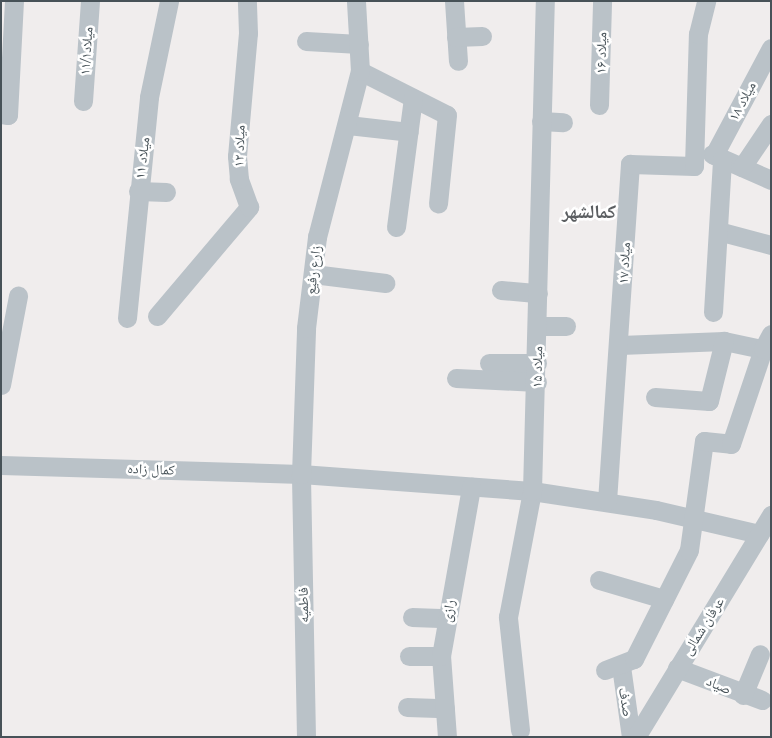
<!DOCTYPE html>
<meta charset="utf-8">
<style>
body{margin:0}
#map{position:relative;width:772px;height:738px;overflow:hidden;background:#f0eded;font-family:Mulish,"Noto Naskh Arabic",sans-serif}
div>[style]{position:absolute}
.minor>*{height:19px;margin:-9.5px;padding:0 9.5px;transform-origin:9.5px;border-radius:9.5px;background:#bac2c8}
span{translate:-50% -50%;white-space:nowrap;text-align:center;line-height:1.15;-webkit-text-stroke:5px #fff;paint-order:stroke}
.street-label{font-size:14px;color:#475258}
.district-label{font-size:19px;color:#5b5e61;font-weight:700}
.frame{position:absolute;inset:0;border:2px solid #475258;pointer-events:none}
</style>
<div id="map">
<div class="minor">
<i style="left:454px;top:1px;width:60px;rotate:86.2deg"></i>
<i style="left:456px;top:37px;width:26px;rotate:-2deg"></i>
<i style="left:306px;top:41px;width:53px;rotate:3.2deg"></i>
<i style="left:360px;top:71px;width:97px;rotate:26.8deg"></i>
<i style="left:447px;top:115px;width:89px;rotate:95.8deg"></i>
<i style="left:83px;top:101px;width:100px;rotate:-86deg"></i>
<i style="left:599px;top:105px;width:104px;rotate:-88.3deg"></i>
<i style="left:1px;top:114px;width:7px;rotate:8deg"></i>
<i style="left:8px;top:115px;width:114px;rotate:-87deg"></i>
<i style="left:541px;top:121px;width:22px;rotate:3deg"></i>
<i style="left:348px;top:125px;width:61px;rotate:6.5deg"></i>
<i style="left:712px;top:154px;width:64px;rotate:23.8deg"></i>
<i style="left:714px;top:155px;width:121px;rotate:-62deg"></i>
<i style="left:742px;top:167px;width:52px;rotate:-56deg"></i>
<i style="left:138px;top:191px;width:28px;rotate:2deg"></i>
<i style="left:396px;top:227px;width:130px;rotate:-82.5deg"></i>
<i style="left:718px;top:231px;width:55px;rotate:14.8deg"></i>
<i style="left:313px;top:274px;width:73px;rotate:7.1deg"></i>
<i style="left:501px;top:290px;width:37px;rotate:5deg"></i>
<i style="left:713px;top:312px;width:153px;rotate:-86.6deg"></i>
<i style="left:157px;top:316px;width:143px;rotate:-49.8deg"></i>
<i style="left:249px;top:207px;width:30px;rotate:-110deg"></i>
<i style="left:239px;top:179px;width:23px;rotate:-95deg"></i>
<i style="left:237px;top:156px;width:123px;rotate:-84.9deg"></i>
<i style="left:248px;top:33px;width:32px;rotate:-92deg"></i>
<i style="left:127px;top:318px;width:222px;rotate:-84.3deg"></i>
<i style="left:149px;top:97px;width:98px;rotate:-78.2deg"></i>
<i style="left:538px;top:326px;width:28px"></i>
<i style="left:620px;top:345px;width:104px;rotate:-2.2deg"></i>
<i style="left:724px;top:341px;width:40px;rotate:12deg"></i>
<i style="left:489px;top:363px;width:48px"></i>
<i style="left:456px;top:378px;width:81px;rotate:2.8deg"></i>
<i style="left:1px;top:385px;width:91px;rotate:-79.2deg"></i>
<i style="left:655px;top:397px;width:54px;rotate:4.2deg"></i>
<i style="left:709px;top:401px;width:62px;rotate:-76deg"></i>
<i style="left:1px;top:465px;width:300px;rotate:1.7deg"></i>
<i style="left:301px;top:474px;width:232px;rotate:4.2deg"></i>
<i style="left:532px;top:491px;width:125px;rotate:8.7deg"></i>
<i style="left:656px;top:510px;width:106px;rotate:13.1deg"></i>
<i style="left:607px;top:501px;width:338px;rotate:-86.1deg"></i>
<i style="left:630px;top:164px;width:64px;rotate:1.8deg"></i>
<i style="left:694px;top:166px;width:132px;rotate:-88.3deg"></i>
<i style="left:698px;top:34px;width:34px;rotate:-76deg"></i>
<i style="left:599px;top:580px;width:68px;rotate:16.3deg"></i>
<i style="left:412px;top:617px;width:35px;rotate:2deg"></i>
<i style="left:409px;top:656px;width:32px"></i>
<i style="left:621px;top:666px;width:72px;rotate:82deg"></i>
<i style="left:677px;top:668px;width:91px;rotate:20.6deg"></i>
<i style="left:605px;top:670px;width:31px;rotate:-21deg"></i>
<i style="left:634px;top:659px;width:122px;rotate:-63.2deg"></i>
<i style="left:689px;top:550px;width:110px;rotate:-82.2deg"></i>
<i style="left:704px;top:441px;width:27px;rotate:6deg"></i>
<i style="left:731px;top:444px;width:100px;rotate:-71.4deg"></i>
<i style="left:763px;top:349px;width:17px;rotate:-62deg"></i>
<i style="left:743px;top:695px;width:44px;rotate:-67.5deg"></i>
<i style="left:407px;top:707px;width:38px;rotate:2deg"></i>
<i style="left:520px;top:730px;width:114px;rotate:-96.1deg"></i>
<i style="left:508px;top:617px;width:128px;rotate:-79.2deg"></i>
<i style="left:532px;top:491px;width:490px;rotate:-88.5deg"></i>
<i style="left:306px;top:737px;width:263px;rotate:-91.1deg"></i>
<i style="left:301px;top:474px;width:146px;rotate:-88deg"></i>
<i style="left:306px;top:328px;width:92px;rotate:-83.1deg"></i>
<i style="left:317px;top:237px;width:171px;rotate:-75.5deg"></i>
<i style="left:360px;top:71px;width:70px;rotate:-93.3deg"></i>
<i style="left:447px;top:737px;width:81px;rotate:-94.2deg"></i>
<i style="left:441px;top:656px;width:172px;rotate:-79.9deg"></i>
<i style="left:636px;top:737px;width:260px;rotate:-58.7deg"></i>
</div>
<div class="street-label">
<span style="left:86px;top:51px;rotate:-86deg">میلاد۱۱/۱</span>
<span style="left:601px;top:53px;rotate:-89deg">میلاد ۱۶</span>
<span style="left:742px;top:101px;rotate:-62deg">میلاد ۱۸</span>
<span style="left:239px;top:146px;rotate:-88deg">میلاد ۱۲</span>
<span style="left:142px;top:158px;rotate:-83deg">میلاد ۱۱</span>
<span style="left:624px;top:263px;rotate:-87deg">میلاد ۱۷</span>
<span style="left:313px;top:270px;rotate:-83deg">زارع رفیع</span>
<span style="left:537px;top:367px;rotate:-89deg">میلاد ۱۵</span>
<span style="left:151px;top:469px;rotate:2deg">کمال زاده</span>
<span style="left:303px;top:605px;rotate:-91deg">فاطمیه</span>
<span style="left:448px;top:611px;rotate:-81deg">رازی</span>
<span style="left:703px;top:626px;rotate:-58deg">عرفان شمالی</span>
<span style="left:719px;top:685px;rotate:23deg">صیاد</span>
<span style="left:626px;top:702px;rotate:81deg">صدف</span>
</div>
<div class="district-label">
<span style="left:589px;top:212px">کمالشهر</span>
</div>
<div class="frame"></div>
</div>
